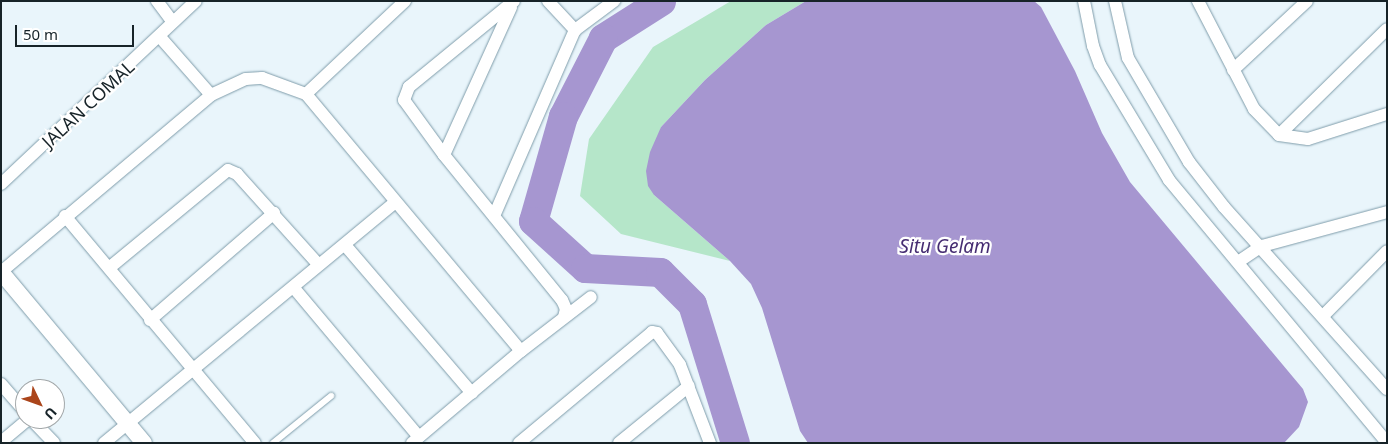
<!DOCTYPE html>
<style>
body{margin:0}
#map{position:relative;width:1388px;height:444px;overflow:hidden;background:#e9f5fb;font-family:"Noto Sans",sans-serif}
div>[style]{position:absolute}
.green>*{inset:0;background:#b5e6c9}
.water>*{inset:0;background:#a696d0}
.river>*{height:29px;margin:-14.5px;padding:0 14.5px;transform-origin:14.5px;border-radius:14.5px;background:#a696d0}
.roads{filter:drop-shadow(0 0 1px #7e9caa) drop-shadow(0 0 1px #7e9caa)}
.service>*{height:6px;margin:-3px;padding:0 3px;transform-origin:3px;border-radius:3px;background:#fff}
.minor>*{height:12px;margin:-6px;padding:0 6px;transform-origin:6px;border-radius:6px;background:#fff}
.tertiary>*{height:16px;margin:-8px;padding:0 8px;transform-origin:8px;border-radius:8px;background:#fff}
span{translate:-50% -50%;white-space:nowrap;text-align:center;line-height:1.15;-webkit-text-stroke:4.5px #fff;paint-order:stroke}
.street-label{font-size:18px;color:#172328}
.water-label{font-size:19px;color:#462d72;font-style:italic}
.frame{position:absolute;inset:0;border:2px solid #172328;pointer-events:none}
.north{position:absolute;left:15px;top:379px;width:50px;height:50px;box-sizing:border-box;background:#fff;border:1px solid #a2a7a9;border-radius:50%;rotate:132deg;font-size:14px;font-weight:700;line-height:20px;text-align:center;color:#172328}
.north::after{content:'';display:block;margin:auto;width:18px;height:22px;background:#ab451b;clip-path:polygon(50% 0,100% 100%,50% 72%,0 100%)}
.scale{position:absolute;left:15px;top:25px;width:119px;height:22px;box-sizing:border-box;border:2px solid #172328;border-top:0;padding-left:6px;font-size:15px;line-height:18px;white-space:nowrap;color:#172328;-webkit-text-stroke:4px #fff;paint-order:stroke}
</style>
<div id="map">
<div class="green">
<i style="clip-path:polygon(731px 1px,806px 1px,766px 25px,705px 80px,661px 127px,654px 195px,730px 261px,621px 234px,580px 196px,589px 139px,653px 47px)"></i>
</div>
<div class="water">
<i style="clip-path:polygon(806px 1px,1034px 1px,1041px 7px,1075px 71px,1102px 133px,1130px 182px,1303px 389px,1308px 402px,1299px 427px,1284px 443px,808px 443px,800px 431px,762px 308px,751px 284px,730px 261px,654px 195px,648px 186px,646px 171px,650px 152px,661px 127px,705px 80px,766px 25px)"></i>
</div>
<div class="river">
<i style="left:661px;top:1px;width:69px;rotate:147.5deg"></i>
<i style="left:603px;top:38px;width:88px;rotate:117.1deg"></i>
<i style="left:563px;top:116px;width:109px;rotate:105.9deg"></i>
<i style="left:533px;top:221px;width:70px;rotate:42.1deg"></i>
<i style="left:585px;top:268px;width:75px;rotate:3.1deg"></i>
<i style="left:660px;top:272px;width:45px;rotate:45deg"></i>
<i style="left:692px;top:304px;width:145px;rotate:72.8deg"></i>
</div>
<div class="roads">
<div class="service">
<i style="left:273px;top:443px;width:75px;rotate:-39deg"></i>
</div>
<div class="minor">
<i style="left:157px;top:1px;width:26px;rotate:53deg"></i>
<i style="left:514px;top:1px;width:136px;rotate:140.7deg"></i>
<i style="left:409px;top:87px;width:14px;rotate:111deg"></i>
<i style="left:404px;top:100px;width:68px;rotate:54deg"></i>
<i style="left:444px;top:155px;width:187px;rotate:50.9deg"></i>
<i style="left:562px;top:300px;width:10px;rotate:66deg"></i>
<i style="left:566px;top:309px;width:8px;rotate:104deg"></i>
<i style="left:548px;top:1px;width:40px;rotate:47deg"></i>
<i style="left:1084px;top:1px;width:46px;rotate:78.7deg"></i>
<i style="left:1093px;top:46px;width:20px;rotate:70deg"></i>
<i style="left:1100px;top:65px;width:134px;rotate:59deg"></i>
<i style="left:1169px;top:180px;width:342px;rotate:50.3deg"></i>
<i style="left:1115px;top:1px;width:58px;rotate:77.2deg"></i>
<i style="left:1128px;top:58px;width:121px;rotate:59.6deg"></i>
<i style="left:1189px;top:162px;width:57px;rotate:52.1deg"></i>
<i style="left:1224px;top:207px;width:244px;rotate:48.2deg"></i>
<i style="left:1198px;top:1px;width:122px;rotate:62.6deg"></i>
<i style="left:1254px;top:109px;width:36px;rotate:46deg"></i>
<i style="left:1279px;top:135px;width:29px;rotate:8deg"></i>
<i style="left:1308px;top:139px;width:83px;rotate:-17.6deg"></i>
<i style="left:160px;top:37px;width:77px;rotate:48.7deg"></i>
<i style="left:1233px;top:70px;width:101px;rotate:-43deg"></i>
<i style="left:306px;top:94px;width:136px;rotate:-43.2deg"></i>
<i style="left:1279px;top:135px;width:151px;rotate:-44.5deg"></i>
<i style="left:444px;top:155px;width:162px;rotate:-65.6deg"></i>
<i style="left:1px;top:184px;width:267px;rotate:-43.2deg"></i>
<i style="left:65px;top:216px;width:296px;rotate:50.1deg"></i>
<i style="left:494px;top:216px;width:203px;rotate:-66.5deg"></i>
<i style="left:575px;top:30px;width:49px;rotate:-36.6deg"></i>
<i style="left:345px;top:245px;width:195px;rotate:49.4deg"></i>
<i style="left:1238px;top:262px;width:29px;rotate:-34deg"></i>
<i style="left:1262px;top:246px;width:130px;rotate:-15.2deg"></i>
<i style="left:109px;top:268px;width:154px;rotate:-39.5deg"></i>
<i style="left:228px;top:170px;width:10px;rotate:24deg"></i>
<i style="left:237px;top:174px;width:122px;rotate:48deg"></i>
<i style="left:1px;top:272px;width:275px;rotate:-40.1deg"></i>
<i style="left:211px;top:95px;width:38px;rotate:-25deg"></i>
<i style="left:246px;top:79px;width:16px;rotate:-4deg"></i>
<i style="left:262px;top:78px;width:47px;rotate:20deg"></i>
<i style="left:306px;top:94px;width:335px;rotate:50.1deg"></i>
<i style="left:294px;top:288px;width:194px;rotate:50deg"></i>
<i style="left:1323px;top:316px;width:91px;rotate:-45.4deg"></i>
<i style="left:150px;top:320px;width:164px;rotate:-40.8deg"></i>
<i style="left:1px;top:384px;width:37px;rotate:49deg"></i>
<i style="left:31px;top:419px;width:33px;rotate:46deg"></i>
<i style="left:1px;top:442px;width:35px;rotate:-40deg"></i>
<i style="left:104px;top:443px;width:378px;rotate:-39.6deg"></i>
<i style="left:412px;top:443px;width:143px;rotate:-40.2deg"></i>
<i style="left:521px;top:351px;width:88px;rotate:-37.6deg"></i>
<i style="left:519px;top:443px;width:173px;rotate:-39.8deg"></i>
<i style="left:652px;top:332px;width:5px;rotate:11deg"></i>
<i style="left:657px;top:333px;width:39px;rotate:54deg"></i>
<i style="left:680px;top:365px;width:84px;rotate:69deg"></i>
<i style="left:619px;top:443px;width:90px;rotate:-39.2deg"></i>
</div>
<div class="tertiary">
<i style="left:1px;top:272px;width:223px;rotate:50.1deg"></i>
</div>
</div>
<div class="street-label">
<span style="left:88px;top:104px;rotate:-43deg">JALAN COMAL</span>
</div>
<div class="water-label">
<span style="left:945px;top:247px">Situ Gelam</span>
</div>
<div class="frame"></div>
<div class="north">U</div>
<div class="scale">50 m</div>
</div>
